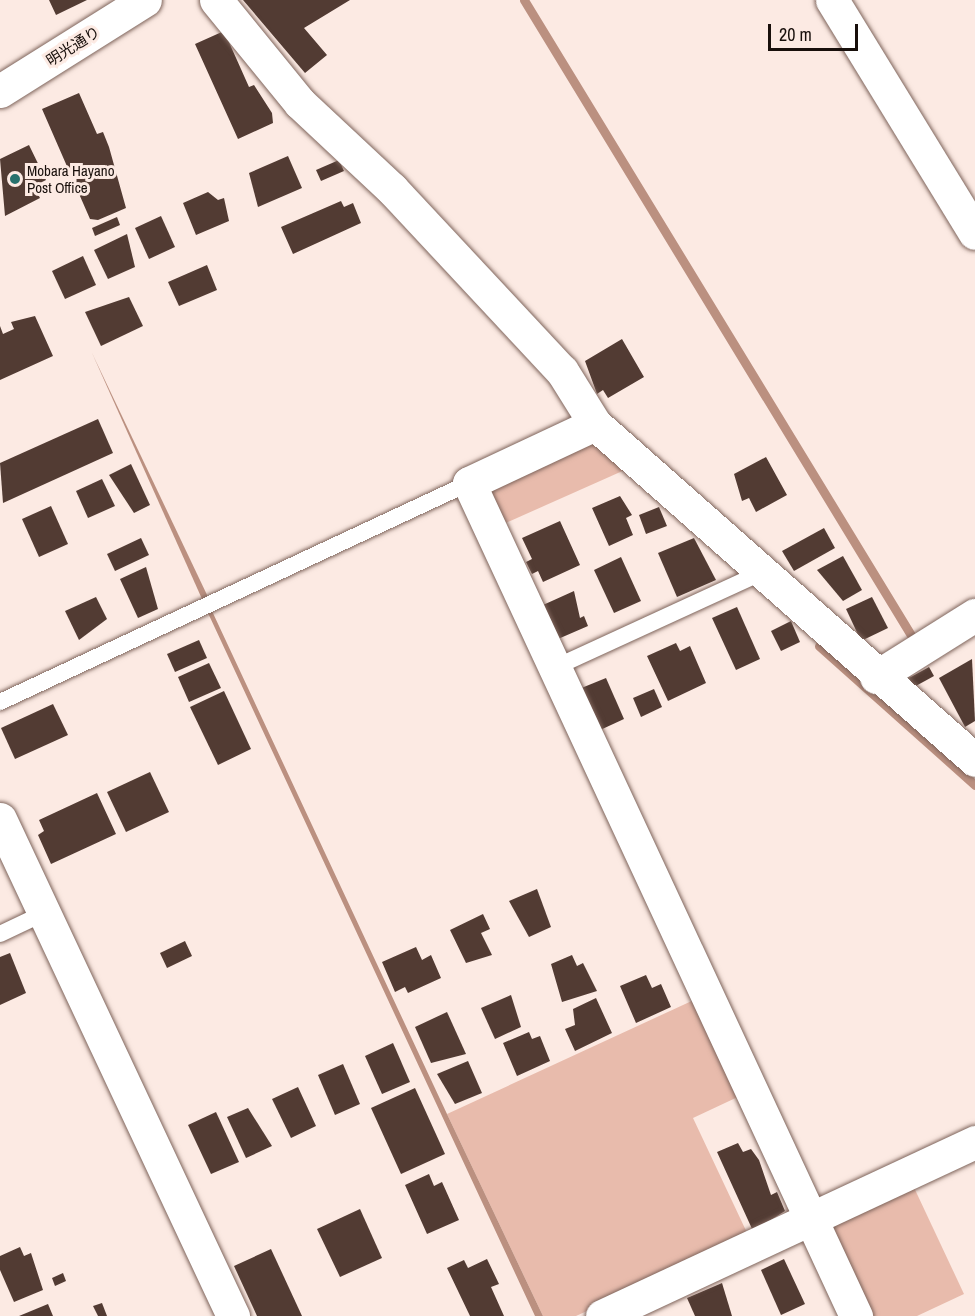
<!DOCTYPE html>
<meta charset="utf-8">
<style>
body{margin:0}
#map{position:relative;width:975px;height:1316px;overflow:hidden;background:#fceae3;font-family:"Archivo Narrow","Noto Sans JP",sans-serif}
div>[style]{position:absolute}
.green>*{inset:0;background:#e8bbac}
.water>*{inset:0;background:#bb9080}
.stream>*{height:9px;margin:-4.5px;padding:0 4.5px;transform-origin:4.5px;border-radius:4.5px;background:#bb9080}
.building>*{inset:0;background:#523b33}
.roads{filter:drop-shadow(0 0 2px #7e645b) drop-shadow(0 0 2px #7e645b)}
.lane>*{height:16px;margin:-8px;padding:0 8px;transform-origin:8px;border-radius:8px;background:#fff}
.street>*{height:33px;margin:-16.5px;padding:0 16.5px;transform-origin:16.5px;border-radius:16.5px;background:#fff}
.secondary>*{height:33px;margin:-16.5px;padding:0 16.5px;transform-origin:16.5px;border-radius:16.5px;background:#fff}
.dots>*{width:16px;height:16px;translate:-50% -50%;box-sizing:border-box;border:3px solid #fceae3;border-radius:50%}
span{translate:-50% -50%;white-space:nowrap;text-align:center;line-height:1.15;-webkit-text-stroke:6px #fceae3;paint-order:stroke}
.street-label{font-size:15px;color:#180f0b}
.poi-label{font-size:15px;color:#180f0b}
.left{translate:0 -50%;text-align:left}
.scale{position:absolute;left:768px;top:24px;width:90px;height:27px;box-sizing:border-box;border:3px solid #180f0b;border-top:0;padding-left:8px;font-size:18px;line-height:21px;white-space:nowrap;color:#180f0b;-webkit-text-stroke:4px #fceae3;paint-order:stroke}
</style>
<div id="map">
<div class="green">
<i style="clip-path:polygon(591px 433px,627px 469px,499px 526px,484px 485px)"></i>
<i style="clip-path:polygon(696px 999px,742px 1095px,693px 1118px,749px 1237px,576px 1316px,543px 1316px,447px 1114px)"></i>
<i style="clip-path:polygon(910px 1179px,964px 1294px,917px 1316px,868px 1316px,822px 1221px)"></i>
</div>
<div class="water">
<i style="clip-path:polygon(92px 353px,208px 597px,202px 599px)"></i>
<i style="clip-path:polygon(212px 611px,447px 1114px,543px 1316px,535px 1316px,208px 613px)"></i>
</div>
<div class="stream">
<i style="left:524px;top:0;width:744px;rotate:58.64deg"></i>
<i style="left:819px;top:646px;width:209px;rotate:41.7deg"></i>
</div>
<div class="building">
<i style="clip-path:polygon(49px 0,87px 0,56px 15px)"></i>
<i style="clip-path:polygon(243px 0,350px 0,304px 28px,327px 55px,305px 73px)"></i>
<i style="clip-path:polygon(224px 31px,249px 87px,254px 85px,272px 113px,273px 123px,238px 139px,195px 44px)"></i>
<i style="clip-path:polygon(79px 93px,97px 134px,103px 132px,109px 147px,126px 208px,98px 220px,90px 219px,42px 109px)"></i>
<i style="clip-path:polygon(29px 145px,46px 180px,34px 186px,40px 198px,5px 216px,0 159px)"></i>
<i style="clip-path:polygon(288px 156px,302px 188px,258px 207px,249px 173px)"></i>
<i style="clip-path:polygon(339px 160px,344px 171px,321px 181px,316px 170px)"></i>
<i style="clip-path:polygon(208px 192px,218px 200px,224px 198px,229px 221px,196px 235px,183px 203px)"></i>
<i style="clip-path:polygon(341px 201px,344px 207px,353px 203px,361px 223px,293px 254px,281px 227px)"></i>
<i style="clip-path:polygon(161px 216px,175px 247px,149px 259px,135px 228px)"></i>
<i style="clip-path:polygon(117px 217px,120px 225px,95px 236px,92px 228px)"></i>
<i style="clip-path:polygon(127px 234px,135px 267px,108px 279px,94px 250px)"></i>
<i style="clip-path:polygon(83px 256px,96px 285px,65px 299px,52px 271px)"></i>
<i style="clip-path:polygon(207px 265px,217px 290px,179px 306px,168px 282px)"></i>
<i style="clip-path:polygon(129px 297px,143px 326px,101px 346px,85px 312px)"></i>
<i style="clip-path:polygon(35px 316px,53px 356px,0 380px,0 326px,3px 334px,14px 329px,11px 322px)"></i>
<i style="clip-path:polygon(622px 339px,644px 377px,608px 398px,603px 390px,597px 394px,585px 361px)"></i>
<i style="clip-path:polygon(98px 419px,113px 453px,3px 503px,0 463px)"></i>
<i style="clip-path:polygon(766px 457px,787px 495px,756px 512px,749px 498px,742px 501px,734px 474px)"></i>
<i style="clip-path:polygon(131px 464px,150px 505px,134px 513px,109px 475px)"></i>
<i style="clip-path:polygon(102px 479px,115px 506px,88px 518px,76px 491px)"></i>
<i style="clip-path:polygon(620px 496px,632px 515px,626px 518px,633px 535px,609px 546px,592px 508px)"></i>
<i style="clip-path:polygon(51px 506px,68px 544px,39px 557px,22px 519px)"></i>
<i style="clip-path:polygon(659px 507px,667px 526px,646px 534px,639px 515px)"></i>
<i style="clip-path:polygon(560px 521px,580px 565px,543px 582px,538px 571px,532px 574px,526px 562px,532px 559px,522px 538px)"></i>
<i style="clip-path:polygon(824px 528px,835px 548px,794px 571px,782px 551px)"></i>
<i style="clip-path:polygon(141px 538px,149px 555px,115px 571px,107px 554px)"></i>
<i style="clip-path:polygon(694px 538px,716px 580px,677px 597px,658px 553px)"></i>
<i style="clip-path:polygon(843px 556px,862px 590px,843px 601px,817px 570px)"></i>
<i style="clip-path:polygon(621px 557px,641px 601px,614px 613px,594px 570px)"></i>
<i style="clip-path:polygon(146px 567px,158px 609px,138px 618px,120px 579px)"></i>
<i style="clip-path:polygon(574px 591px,580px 618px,584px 616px,588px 626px,558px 639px,543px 605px)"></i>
<i style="clip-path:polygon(96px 597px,107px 619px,79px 640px,65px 611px)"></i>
<i style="clip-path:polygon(872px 597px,888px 628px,861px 641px,846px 609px)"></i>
<i style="clip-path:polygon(737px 607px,760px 659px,736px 670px,712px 618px)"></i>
<i style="clip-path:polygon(791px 621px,800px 642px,781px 651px,771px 631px)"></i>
<i style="clip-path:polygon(199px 640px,207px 658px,175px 672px,167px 654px)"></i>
<i style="clip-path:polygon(676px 643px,680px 651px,690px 646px,706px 683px,668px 701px,647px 656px)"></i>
<i style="clip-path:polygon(972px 659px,975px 721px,965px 727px,939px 678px)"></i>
<i style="clip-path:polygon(209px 663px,221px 688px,189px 702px,178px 677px)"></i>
<i style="clip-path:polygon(929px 667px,934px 676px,914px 687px,909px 678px)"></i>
<i style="clip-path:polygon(606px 678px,624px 719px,598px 731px,579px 689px)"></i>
<i style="clip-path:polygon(654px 689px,662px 707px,641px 717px,633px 698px)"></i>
<i style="clip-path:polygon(224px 691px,251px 749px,218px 765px,190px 707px)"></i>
<i style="clip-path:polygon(53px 704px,68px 735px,15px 759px,1px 728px)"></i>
<i style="clip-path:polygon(150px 772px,169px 812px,126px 832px,107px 792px)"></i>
<i style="clip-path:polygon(97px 793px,116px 834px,51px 864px,38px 835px,44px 831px,39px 820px)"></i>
<i style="clip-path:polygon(537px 889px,551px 927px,529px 937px,509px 901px)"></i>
<i style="clip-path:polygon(483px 914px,490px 929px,481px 933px,492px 955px,466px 963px,450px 930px)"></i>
<i style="clip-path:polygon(185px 941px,192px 956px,167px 968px,160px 953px)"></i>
<i style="clip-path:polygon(416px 947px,422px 960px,431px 955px,441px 978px,408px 993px,405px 987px,395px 992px,382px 962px)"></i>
<i style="clip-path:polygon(10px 953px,26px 993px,0 1005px,0 957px)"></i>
<i style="clip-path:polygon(572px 955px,577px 966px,583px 963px,597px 991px,562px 1002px,551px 964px)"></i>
<i style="clip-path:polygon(646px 975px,652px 988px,661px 984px,671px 1007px,636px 1023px,620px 986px)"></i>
<i style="clip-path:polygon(511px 995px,521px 1027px,495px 1039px,481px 1008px)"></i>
<i style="clip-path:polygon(596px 998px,612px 1033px,575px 1051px,565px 1029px,575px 1025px,573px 1009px)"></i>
<i style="clip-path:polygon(447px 1012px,466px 1054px,431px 1063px,415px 1027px)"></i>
<i style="clip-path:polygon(529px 1032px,532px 1039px,540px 1036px,550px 1061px,517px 1076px,503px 1043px)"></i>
<i style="clip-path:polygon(393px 1043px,410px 1082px,382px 1094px,365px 1056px)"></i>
<i style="clip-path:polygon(468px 1061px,482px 1093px,455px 1104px,437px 1074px)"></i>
<i style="clip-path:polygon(343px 1064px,360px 1104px,335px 1115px,318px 1075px)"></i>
<i style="clip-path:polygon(298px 1087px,316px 1126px,291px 1138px,272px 1099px)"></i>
<i style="clip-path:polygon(415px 1088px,445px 1154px,401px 1174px,371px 1108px)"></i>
<i style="clip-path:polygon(248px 1108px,272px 1146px,246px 1158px,227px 1117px)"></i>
<i style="clip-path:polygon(216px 1112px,239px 1162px,211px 1174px,188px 1125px)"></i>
<i style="clip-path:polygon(738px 1143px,743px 1152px,751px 1149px,759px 1160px,771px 1195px,777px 1192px,785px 1211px,753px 1231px,717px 1152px)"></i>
<i style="clip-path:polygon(429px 1174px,434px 1186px,442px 1182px,459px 1220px,427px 1234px,405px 1185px)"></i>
<i style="clip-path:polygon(360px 1209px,382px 1258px,340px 1277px,317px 1229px)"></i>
<i style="clip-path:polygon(20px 1247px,24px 1256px,31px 1253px,43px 1290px,14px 1302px,0 1270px,0 1256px)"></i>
<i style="clip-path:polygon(271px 1249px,302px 1316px,257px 1316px,234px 1266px)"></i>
<i style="clip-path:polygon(487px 1259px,499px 1284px,491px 1287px,504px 1316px,470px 1316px,447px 1268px,464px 1260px,468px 1268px)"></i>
<i style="clip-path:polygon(784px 1259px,805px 1304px,781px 1315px,761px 1270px)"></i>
<i style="clip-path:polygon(63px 1273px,66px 1281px,55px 1286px,52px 1278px)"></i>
<i style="clip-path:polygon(722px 1283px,732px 1316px,695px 1316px,687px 1298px)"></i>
<i style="clip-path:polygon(102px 1303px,107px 1316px,98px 1316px,93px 1306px)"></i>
<i style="clip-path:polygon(48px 1304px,53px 1316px,19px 1316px)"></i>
</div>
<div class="roads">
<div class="lane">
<i style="left:554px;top:668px;width:228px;rotate:-24.7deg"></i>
<i style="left:0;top:702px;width:518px;rotate:-25.03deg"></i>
<i style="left:0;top:934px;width:49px;rotate:-25.5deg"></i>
</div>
<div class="street">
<i style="left:216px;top:0;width:133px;rotate:50.8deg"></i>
<i style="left:300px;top:103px;width:126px;rotate:43.1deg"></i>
<i style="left:392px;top:189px;width:249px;rotate:47deg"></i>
<i style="left:562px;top:371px;width:62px;rotate:58.1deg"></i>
<i style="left:595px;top:424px;width:507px;rotate:41.48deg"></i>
<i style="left:832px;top:0;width:273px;rotate:58.5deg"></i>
<i style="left:595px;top:424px;width:139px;rotate:154.9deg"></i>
<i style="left:469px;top:483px;width:919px;rotate:65.08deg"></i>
<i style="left:876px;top:677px;width:117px;rotate:-32.1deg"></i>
<i style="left:602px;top:1316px;width:412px;rotate:-25deg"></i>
</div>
<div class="secondary">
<i style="left:0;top:91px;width:171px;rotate:-32.1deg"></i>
<i style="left:0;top:819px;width:549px;rotate:64.88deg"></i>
</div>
</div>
<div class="dots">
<i style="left:15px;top:179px;background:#27716d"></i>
</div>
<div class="street-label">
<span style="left:73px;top:46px;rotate:-32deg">明光通り</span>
</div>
<div class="poi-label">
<span class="left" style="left:27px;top:179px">Mobara Hayano<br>Post Office</span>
</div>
<div class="scale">20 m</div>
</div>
